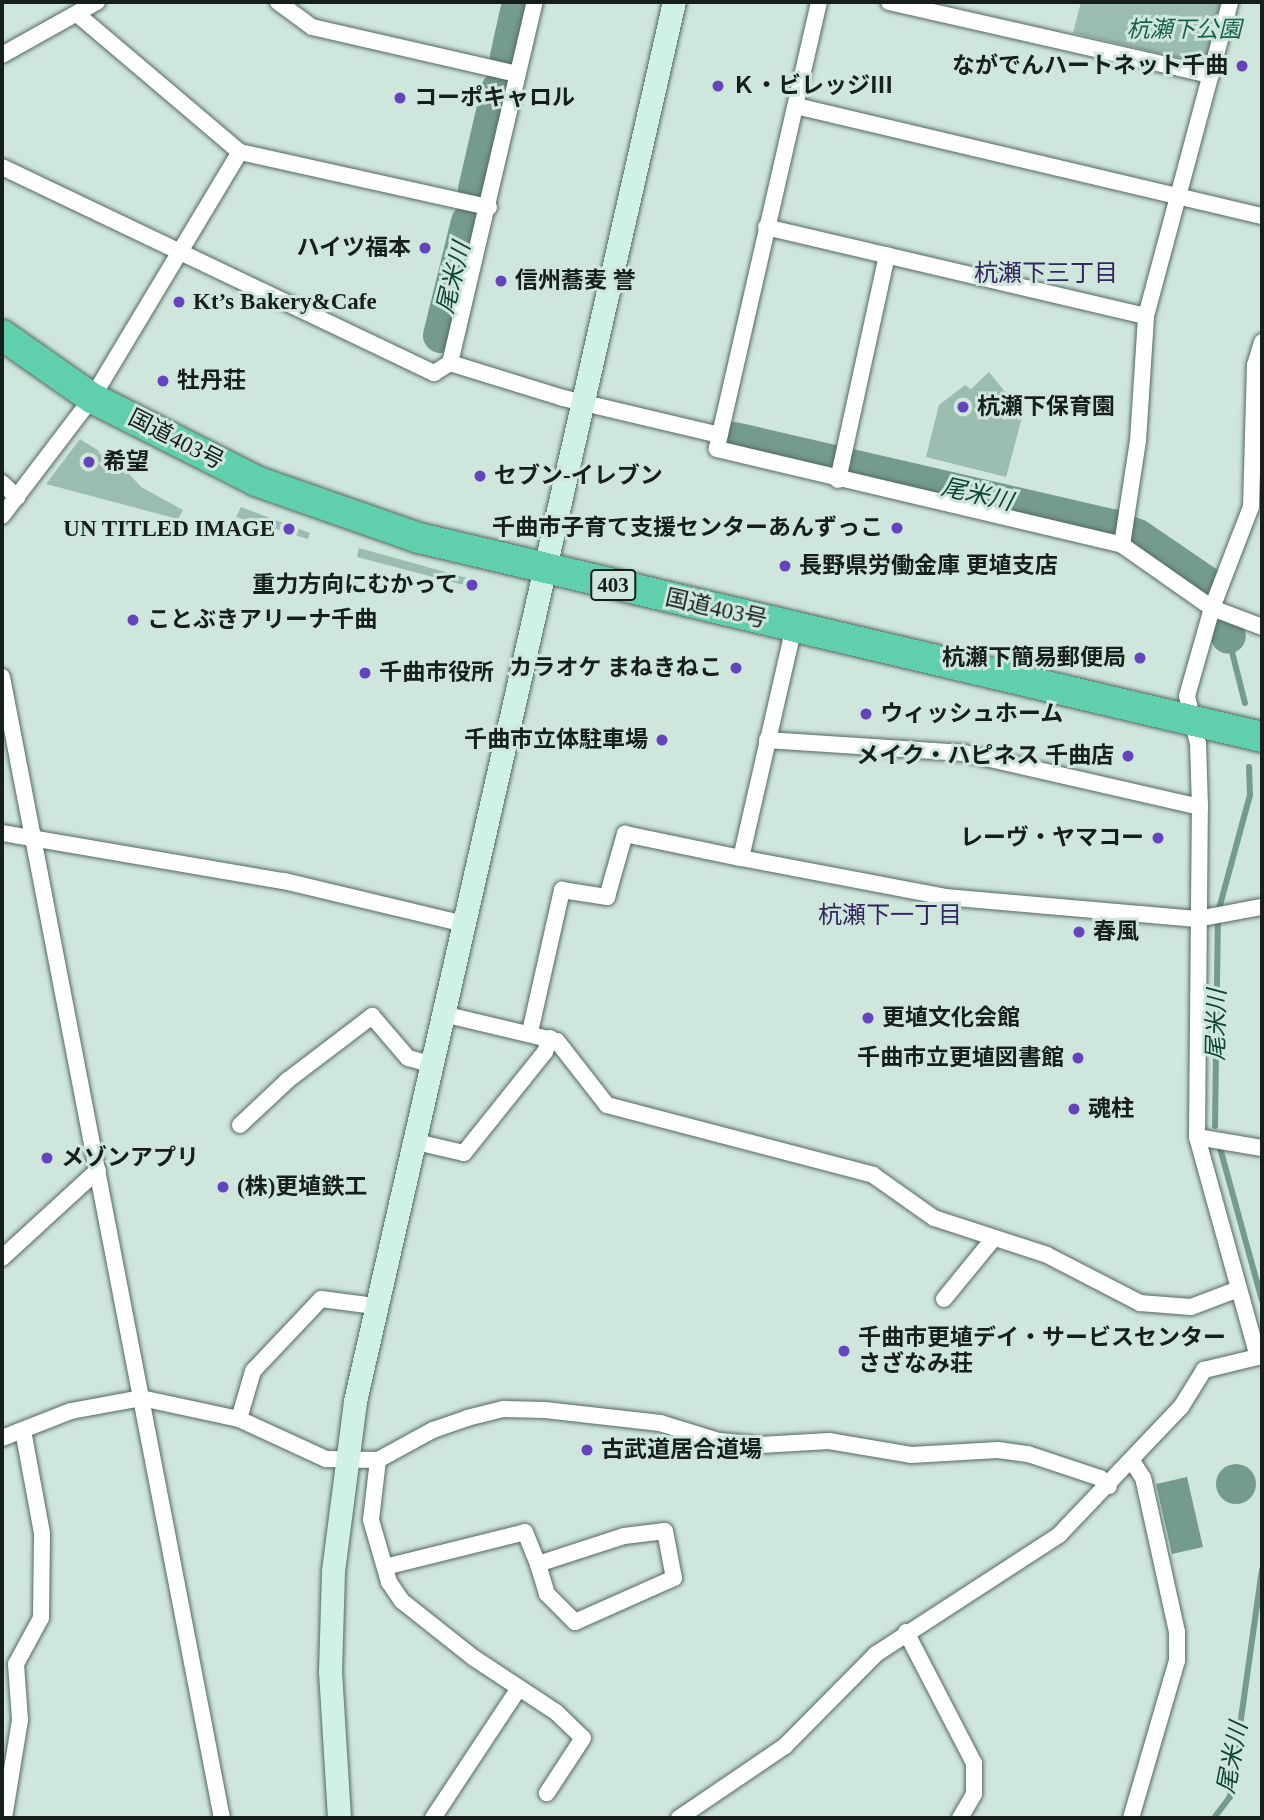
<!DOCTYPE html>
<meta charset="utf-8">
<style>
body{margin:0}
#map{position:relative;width:1264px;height:1820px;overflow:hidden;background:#cfe6dd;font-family:"Times New Roman","Noto Sans JP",serif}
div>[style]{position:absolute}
.green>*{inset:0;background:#9abdb0}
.water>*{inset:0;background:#749b8d}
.round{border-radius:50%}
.stream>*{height:6px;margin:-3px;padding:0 3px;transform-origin:3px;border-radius:3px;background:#749b8d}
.river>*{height:35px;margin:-17.5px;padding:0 17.5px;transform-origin:17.5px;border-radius:17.5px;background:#749b8d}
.roads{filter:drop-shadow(0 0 2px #546860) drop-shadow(0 0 2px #546860)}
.street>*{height:16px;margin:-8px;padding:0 8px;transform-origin:8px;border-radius:8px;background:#fff}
.secondary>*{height:23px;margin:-11.5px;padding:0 11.5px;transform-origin:11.5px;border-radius:11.5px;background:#cff1e6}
.highway>*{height:30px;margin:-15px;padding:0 15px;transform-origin:15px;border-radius:15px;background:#60cfad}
.dots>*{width:19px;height:19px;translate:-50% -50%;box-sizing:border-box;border:4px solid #cfe6dd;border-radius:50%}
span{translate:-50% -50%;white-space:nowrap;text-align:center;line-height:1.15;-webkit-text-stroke:6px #cfe6dd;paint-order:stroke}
.shield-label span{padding:2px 5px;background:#cfe6dd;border:2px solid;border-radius:5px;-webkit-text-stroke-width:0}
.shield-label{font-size:21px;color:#171f1c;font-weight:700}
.park-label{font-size:23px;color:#19624e;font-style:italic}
.poi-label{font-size:23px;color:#171f1c;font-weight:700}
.right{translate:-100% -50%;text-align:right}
.left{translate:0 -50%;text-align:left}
.street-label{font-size:23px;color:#171f1c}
.neighbourhood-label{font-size:24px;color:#332560}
.water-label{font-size:24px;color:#0d4536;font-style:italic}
.frame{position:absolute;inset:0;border:4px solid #171f1c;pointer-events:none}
</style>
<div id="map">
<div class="green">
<i style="clip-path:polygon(1081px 2px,1223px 2px,1206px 64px,1073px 33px)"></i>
<i style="clip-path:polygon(989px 372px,1023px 414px,1006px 477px,926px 457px,939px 405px,965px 385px,971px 389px)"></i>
<i style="clip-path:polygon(80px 439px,121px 465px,141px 487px,183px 510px,178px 519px,46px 484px)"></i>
<i style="clip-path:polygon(241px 507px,310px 533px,308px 539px,236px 517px)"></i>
<i style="clip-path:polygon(359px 548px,474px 580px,475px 588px,357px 557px)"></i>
</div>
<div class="water">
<i class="round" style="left:1216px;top:1464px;width:40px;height:40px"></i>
<i style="clip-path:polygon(1187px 1477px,1203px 1547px,1172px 1554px,1156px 1484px)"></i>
</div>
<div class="stream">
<i style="left:1228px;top:636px;width:69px;rotate:75.8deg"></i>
<i style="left:1219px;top:909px;width:118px;rotate:-74.8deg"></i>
<i style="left:1250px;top:795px;width:28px;rotate:-92deg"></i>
<i style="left:1215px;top:1126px;width:203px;rotate:-89.2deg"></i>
<i style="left:1220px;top:1148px;width:159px;rotate:74.6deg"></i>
<i style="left:1214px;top:1818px;width:26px;rotate:-53deg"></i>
<i style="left:1230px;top:1797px;width:229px;rotate:-82deg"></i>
</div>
<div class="river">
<i style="left:507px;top:56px;width:55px;rotate:-77.5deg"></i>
<i style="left:475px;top:189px;width:103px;rotate:-77deg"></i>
<i style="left:440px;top:335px;width:117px;rotate:-76.2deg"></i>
<i style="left:734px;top:439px;width:388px;rotate:13deg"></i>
<i style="left:1112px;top:526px;width:27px;rotate:22deg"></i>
<i style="left:1137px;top:536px;width:83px;rotate:34.3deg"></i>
<i style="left:1225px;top:627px;width:9px;rotate:72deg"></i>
</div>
<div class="roads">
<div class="street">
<i style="left:278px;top:2px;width:42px;rotate:36.3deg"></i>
<i style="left:312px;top:27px;width:211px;rotate:12.9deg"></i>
<i style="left:819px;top:2px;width:458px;rotate:102.9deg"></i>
<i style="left:717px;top:449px;width:416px;rotate:13.3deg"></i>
<i style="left:1122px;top:545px;width:110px;rotate:35deg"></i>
<i style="left:1212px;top:608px;width:53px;rotate:20.8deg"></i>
<i style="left:889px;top:2px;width:330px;rotate:12.8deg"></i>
<i style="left:77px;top:14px;width:214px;rotate:40.3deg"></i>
<i style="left:240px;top:152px;width:255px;rotate:12.5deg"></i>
<i style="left:2px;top:55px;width:109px;rotate:-29.2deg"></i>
<i style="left:796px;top:106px;width:479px;rotate:13.3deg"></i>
<i style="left:2px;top:167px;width:479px;rotate:25.5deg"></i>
<i style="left:434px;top:373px;width:19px;rotate:-32deg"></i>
<i style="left:450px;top:363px;width:371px;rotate:-76.8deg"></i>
<i style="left:766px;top:227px;width:390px;rotate:13.2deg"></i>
<i style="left:450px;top:363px;width:118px;rotate:17.2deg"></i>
<i style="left:563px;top:398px;width:161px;rotate:13.3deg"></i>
<i style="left:838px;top:480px;width:230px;rotate:-77.7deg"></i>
<i style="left:2px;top:483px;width:21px;rotate:43deg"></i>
<i style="left:2px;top:516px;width:148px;rotate:-52.7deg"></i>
<i style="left:92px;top:398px;width:287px;rotate:-59deg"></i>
<i style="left:1122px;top:545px;width:105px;rotate:-81.3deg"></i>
<i style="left:1138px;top:441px;width:125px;rotate:-86.3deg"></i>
<i style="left:1146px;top:316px;width:325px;rotate:-75deg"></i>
<i style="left:2px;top:677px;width:1162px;rotate:79.09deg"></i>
<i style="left:767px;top:740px;width:197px;rotate:3.8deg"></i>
<i style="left:964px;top:753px;width:242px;rotate:12.9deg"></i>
<i style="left:2px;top:833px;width:286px;rotate:9.7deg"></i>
<i style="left:284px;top:881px;width:185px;rotate:13.4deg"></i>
<i style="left:741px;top:858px;width:208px;rotate:10.8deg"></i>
<i style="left:945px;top:897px;width:253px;rotate:5deg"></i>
<i style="left:1197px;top:919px;width:66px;rotate:-10.5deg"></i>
<i style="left:443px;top:1014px;width:117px;rotate:13.3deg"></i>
<i style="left:557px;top:1041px;width:81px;rotate:52deg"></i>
<i style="left:607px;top:1105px;width:275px;rotate:14.7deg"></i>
<i style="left:873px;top:1175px;width:75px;rotate:35.2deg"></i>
<i style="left:934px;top:1218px;width:119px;rotate:18.1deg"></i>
<i style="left:1047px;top:1255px;width:105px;rotate:27.3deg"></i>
<i style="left:1140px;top:1303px;width:51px;rotate:4.5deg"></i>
<i style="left:1191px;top:1307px;width:48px;rotate:-20.7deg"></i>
<i style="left:530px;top:1032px;width:146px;rotate:-77.3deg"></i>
<i style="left:562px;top:890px;width:46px;rotate:8.8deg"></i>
<i style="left:607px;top:897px;width:66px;rotate:-74.1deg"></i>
<i style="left:625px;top:834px;width:118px;rotate:11.7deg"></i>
<i style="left:741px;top:858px;width:237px;rotate:-77.1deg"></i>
<i style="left:240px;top:1125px;width:66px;rotate:-43.2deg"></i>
<i style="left:288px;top:1080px;width:106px;rotate:-37.3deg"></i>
<i style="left:372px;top:1016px;width:55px;rotate:49.4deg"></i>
<i style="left:408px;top:1058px;width:24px;rotate:15deg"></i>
<i style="left:1197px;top:1137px;width:66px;rotate:9.6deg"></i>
<i style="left:412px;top:1141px;width:53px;rotate:13deg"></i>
<i style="left:464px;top:1153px;width:129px;rotate:-51.3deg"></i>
<i style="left:545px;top:1052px;width:15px;rotate:-70deg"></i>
<i style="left:2px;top:1258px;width:130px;rotate:-42.5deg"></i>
<i style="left:944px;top:1299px;width:79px;rotate:-50.7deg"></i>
<i style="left:1258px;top:1357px;width:228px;rotate:-105.5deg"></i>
<i style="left:1197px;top:1137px;width:330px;rotate:-89.5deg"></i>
<i style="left:1200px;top:807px;width:63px;rotate:-91.8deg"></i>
<i style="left:1198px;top:744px;width:49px;rotate:-102.9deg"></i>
<i style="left:1187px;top:696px;width:91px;rotate:-74.1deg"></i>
<i style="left:1212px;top:608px;width:108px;rotate:-68.9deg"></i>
<i style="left:1251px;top:507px;width:142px;rotate:-88.4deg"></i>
<i style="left:1255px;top:365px;width:24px;rotate:-73deg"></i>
<i style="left:239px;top:1419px;width:50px;rotate:-73.7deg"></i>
<i style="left:253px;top:1371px;width:99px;rotate:-46.6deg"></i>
<i style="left:321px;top:1299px;width:54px;rotate:7.4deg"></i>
<i style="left:2px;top:1438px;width:74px;rotate:-21.4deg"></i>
<i style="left:71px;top:1411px;width:71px;rotate:-10.5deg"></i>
<i style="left:141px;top:1398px;width:100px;rotate:12.1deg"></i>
<i style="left:239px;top:1419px;width:96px;rotate:24.7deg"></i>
<i style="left:326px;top:1459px;width:52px;rotate:1.1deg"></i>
<i style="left:378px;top:1460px;width:63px;rotate:-28.6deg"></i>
<i style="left:433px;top:1430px;width:36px;rotate:-19deg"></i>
<i style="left:467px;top:1418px;width:38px;rotate:-14deg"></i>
<i style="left:504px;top:1409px;width:41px;rotate:1.4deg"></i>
<i style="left:545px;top:1410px;width:116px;rotate:6.4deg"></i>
<i style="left:660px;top:1423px;width:62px;rotate:17deg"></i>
<i style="left:719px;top:1441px;width:41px;rotate:5.6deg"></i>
<i style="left:760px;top:1445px;width:69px;rotate:-3.3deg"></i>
<i style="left:829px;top:1441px;width:83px;rotate:9.7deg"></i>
<i style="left:911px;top:1455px;width:87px;rotate:-3.3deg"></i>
<i style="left:998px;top:1450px;width:30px;rotate:8deg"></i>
<i style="left:1028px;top:1454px;width:76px;rotate:18.4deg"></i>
<i style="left:1100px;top:1478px;width:12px;rotate:42deg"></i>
<i style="left:378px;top:1460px;width:60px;rotate:96.7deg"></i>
<i style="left:371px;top:1520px;width:65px;rotate:73.8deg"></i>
<i style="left:389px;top:1582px;width:23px;rotate:56deg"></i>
<i style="left:402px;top:1601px;width:92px;rotate:38.4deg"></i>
<i style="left:474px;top:1658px;width:98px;rotate:33.4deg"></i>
<i style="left:556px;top:1712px;width:37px;rotate:44deg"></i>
<i style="left:583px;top:1738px;width:66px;rotate:123.2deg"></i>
<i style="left:385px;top:1567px;width:144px;rotate:-14deg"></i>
<i style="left:525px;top:1532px;width:35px;rotate:68deg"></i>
<i style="left:538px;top:1564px;width:90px;rotate:-18deg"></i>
<i style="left:624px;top:1536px;width:41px;rotate:-7deg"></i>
<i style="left:665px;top:1531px;width:48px;rotate:79.2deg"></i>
<i style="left:674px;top:1578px;width:108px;rotate:156deg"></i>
<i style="left:575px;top:1622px;width:40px;rotate:-135deg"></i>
<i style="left:547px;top:1594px;width:31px;rotate:-107deg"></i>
<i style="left:906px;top:1632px;width:148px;rotate:62.6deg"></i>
<i style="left:974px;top:1763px;width:31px;rotate:90deg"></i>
<i style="left:974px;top:1794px;width:28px;rotate:120deg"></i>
<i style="left:4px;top:1818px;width:99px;rotate:-80.7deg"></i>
<i style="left:20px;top:1720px;width:56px;rotate:-94.1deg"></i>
<i style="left:16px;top:1664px;width:52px;rotate:-61.5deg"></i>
<i style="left:41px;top:1618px;width:85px;rotate:-89.3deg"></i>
<i style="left:42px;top:1533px;width:105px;rotate:-100.5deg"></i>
<i style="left:433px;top:1818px;width:156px;rotate:-56.5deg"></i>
<i style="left:679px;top:1818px;width:128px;rotate:-34.2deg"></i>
<i style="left:785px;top:1746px;width:129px;rotate:-45.3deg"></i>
<i style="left:876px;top:1654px;width:218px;rotate:-33deg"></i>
<i style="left:1059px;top:1535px;width:177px;rotate:-46.4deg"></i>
<i style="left:1181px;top:1407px;width:44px;rotate:-58.1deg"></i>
<i style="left:1204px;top:1370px;width:60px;rotate:-13.6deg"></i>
<i style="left:1131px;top:1818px;width:164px;rotate:-73.7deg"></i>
<i style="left:1177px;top:1661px;width:29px;rotate:-90deg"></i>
<i style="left:1177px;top:1632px;width:158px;rotate:-102.4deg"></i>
<i style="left:1143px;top:1478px;width:20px;rotate:-123deg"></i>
</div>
<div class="secondary">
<i style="left:339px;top:1818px;width:146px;rotate:-93.5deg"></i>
<i style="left:330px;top:1672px;width:101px;rotate:-88.3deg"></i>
<i style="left:333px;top:1571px;width:171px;rotate:-82.6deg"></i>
<i style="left:355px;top:1401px;width:1435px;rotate:-77.16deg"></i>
</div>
<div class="highway">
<i style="left:2px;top:335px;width:110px;rotate:35deg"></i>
<i style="left:92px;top:398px;width:184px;rotate:26.8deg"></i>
<i style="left:256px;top:481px;width:173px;rotate:19.3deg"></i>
<i style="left:419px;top:538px;width:866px;rotate:13.28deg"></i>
</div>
</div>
<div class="dots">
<i style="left:1242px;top:66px;background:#6443bc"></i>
<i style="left:718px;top:86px;background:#6443bc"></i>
<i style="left:400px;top:98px;background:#6443bc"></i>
<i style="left:425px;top:248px;background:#6443bc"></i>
<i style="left:501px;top:281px;background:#6443bc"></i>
<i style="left:179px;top:302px;background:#6443bc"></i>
<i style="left:163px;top:381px;background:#6443bc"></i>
<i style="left:963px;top:407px;background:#6443bc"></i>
<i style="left:89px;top:462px;background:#6443bc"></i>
<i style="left:480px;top:476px;background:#6443bc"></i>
<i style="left:897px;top:528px;background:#6443bc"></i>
<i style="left:289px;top:529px;background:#6443bc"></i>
<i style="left:785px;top:566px;background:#6443bc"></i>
<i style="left:472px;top:585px;background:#6443bc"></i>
<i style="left:133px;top:620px;background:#6443bc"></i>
<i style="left:1140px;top:658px;background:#6443bc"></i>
<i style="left:736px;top:668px;background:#6443bc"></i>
<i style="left:365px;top:673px;background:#6443bc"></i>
<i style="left:866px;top:714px;background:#6443bc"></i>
<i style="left:662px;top:740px;background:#6443bc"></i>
<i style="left:1128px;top:756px;background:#6443bc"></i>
<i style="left:1158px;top:838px;background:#6443bc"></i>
<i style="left:1079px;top:932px;background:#6443bc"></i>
<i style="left:868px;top:1018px;background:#6443bc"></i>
<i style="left:1078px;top:1058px;background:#6443bc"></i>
<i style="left:1074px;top:1109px;background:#6443bc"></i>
<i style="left:47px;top:1158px;background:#6443bc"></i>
<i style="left:223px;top:1187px;background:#6443bc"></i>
<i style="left:844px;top:1351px;background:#6443bc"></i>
<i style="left:587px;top:1450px;background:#6443bc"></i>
</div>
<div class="shield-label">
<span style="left:613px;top:585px">403</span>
</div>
<div class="park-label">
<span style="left:1184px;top:30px">杭瀬下公園</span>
</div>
<div class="poi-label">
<span class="right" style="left:1228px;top:66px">ながでんハートネット千曲</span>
<span class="left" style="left:732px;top:86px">Ｋ・ビレッジⅢ</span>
<span class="left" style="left:414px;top:98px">コーポキャロル</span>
<span class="right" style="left:411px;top:248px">ハイツ福本</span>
<span class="left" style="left:515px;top:281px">信州蕎麦 誉</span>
<span class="left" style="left:193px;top:302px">Kt’s Bakery&amp;Cafe</span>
<span class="left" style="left:177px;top:381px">牡丹荘</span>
<span class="left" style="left:977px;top:407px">杭瀬下保育園</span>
<span class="left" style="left:103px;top:462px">希望</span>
<span class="left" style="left:494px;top:476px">セブン-イレブン</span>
<span class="right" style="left:883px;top:528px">千曲市子育て支援センターあんずっこ</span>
<span class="right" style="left:275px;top:529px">UN TITLED IMAGE</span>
<span class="left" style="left:799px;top:566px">長野県労働金庫 更埴支店</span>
<span class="right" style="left:458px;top:585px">重力方向にむかって</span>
<span class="left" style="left:147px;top:620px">ことぶきアリーナ千曲</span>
<span class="right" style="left:1126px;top:658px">杭瀬下簡易郵便局</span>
<span class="right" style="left:722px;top:668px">カラオケ まねきねこ</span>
<span class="left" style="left:379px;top:673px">千曲市役所</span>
<span class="left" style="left:880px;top:714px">ウィッシュホーム</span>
<span class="right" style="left:648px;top:740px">千曲市立体駐車場</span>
<span class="right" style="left:1114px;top:756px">メイク・ハピネス 千曲店</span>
<span class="right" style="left:1144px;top:838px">レーヴ・ヤマコー</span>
<span class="left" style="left:1093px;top:932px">春風</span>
<span class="left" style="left:882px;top:1018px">更埴文化会館</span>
<span class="right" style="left:1064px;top:1058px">千曲市立更埴図書館</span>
<span class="left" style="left:1088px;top:1109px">魂柱</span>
<span class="left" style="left:61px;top:1158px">メゾンアプリ</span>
<span class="left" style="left:237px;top:1187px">(株)更埴鉄工</span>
<span class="left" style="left:858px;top:1351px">千曲市更埴デイ・サービスセンター<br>さざなみ荘</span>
<span class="left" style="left:601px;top:1450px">古武道居合道場</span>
</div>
<div class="street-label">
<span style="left:176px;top:440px;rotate:27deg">国道403号</span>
<span style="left:716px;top:609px;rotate:13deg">国道403号</span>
</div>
<div class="neighbourhood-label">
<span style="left:1046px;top:274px">杭瀬下三丁目</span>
<span style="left:890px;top:916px">杭瀬下一丁目</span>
</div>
<div class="water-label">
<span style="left:454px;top:278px;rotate:-76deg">尾米川</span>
<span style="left:977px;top:495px;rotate:13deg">尾米川</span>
<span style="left:1217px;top:1025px;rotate:-89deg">尾米川</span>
<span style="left:1233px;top:1758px;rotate:-79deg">尾米川</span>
</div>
<div class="frame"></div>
</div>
